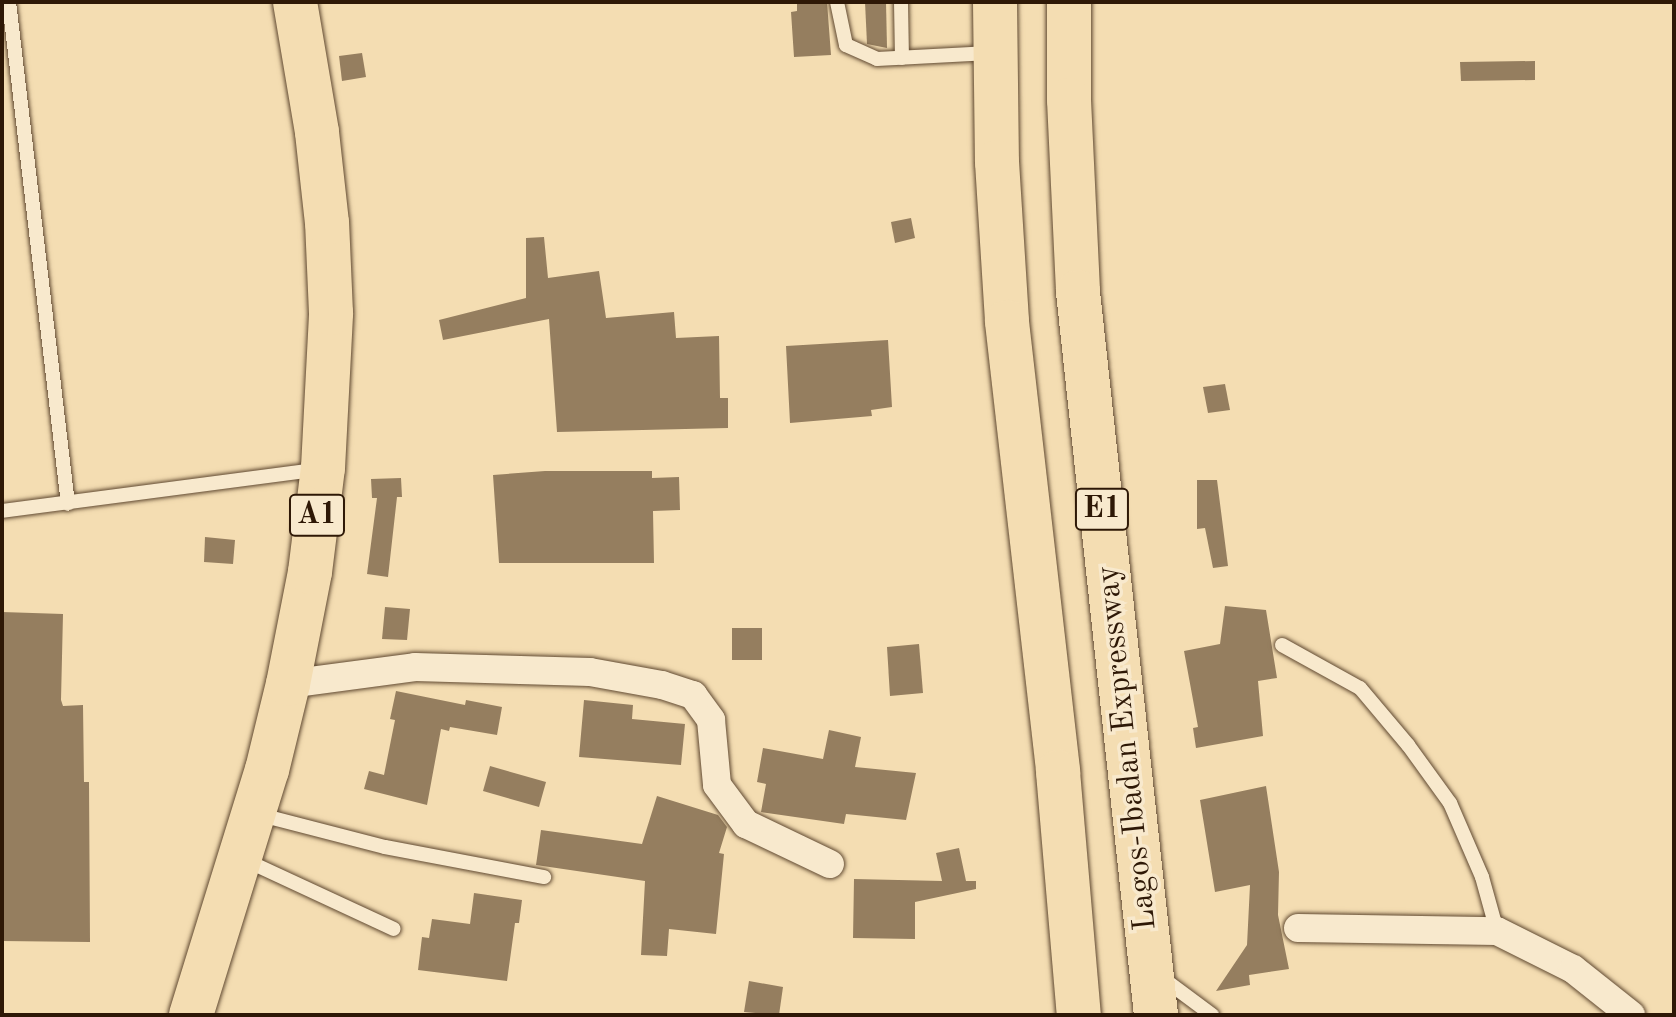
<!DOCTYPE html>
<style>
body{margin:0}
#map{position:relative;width:1676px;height:1017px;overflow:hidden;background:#f4ddb2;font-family:"Old Standard TT",serif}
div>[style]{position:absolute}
.building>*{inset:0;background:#957e5f}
.roads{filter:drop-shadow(0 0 2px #604931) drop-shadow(0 0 2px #604931)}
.service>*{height:14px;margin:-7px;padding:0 7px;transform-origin:7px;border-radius:7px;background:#f8e9cd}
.minor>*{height:28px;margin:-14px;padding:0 14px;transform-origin:14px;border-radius:14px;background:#f8e9cd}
.trunk>*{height:44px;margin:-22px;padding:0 22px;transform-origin:22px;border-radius:22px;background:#f4ddb2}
.motorway>*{height:44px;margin:-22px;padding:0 22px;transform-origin:22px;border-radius:22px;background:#f4ddb2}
span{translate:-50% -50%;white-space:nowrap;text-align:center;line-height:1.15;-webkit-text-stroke:7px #f8e9cd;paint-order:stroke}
.shield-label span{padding:2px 6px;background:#f8e9cd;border:2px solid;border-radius:6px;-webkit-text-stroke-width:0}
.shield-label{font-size:30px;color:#2e1806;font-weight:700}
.street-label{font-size:32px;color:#2e1806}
.frame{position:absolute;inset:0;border:4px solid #2e1806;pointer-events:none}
</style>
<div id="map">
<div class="building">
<i style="clip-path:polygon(797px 2px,827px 2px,831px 55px,794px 57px,791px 12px,797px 11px)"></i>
<i style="clip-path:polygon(865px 2px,886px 2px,887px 48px,867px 44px)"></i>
<i style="clip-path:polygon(362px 53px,366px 77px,342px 81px,339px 56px)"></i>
<i style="clip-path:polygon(1535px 61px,1535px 80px,1461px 81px,1460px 62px)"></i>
<i style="clip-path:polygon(911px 218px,915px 238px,895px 243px,891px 222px)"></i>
<i style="clip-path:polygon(544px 237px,548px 278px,599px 271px,606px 318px,674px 312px,676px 338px,719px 336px,720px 398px,728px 398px,728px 428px,557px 432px,549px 319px,443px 340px,439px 320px,526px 298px,526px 238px)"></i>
<i style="clip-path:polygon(888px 340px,892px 407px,871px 410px,872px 416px,790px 423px,786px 346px)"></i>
<i style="clip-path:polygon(1225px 384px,1230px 410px,1208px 413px,1203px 387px)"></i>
<i style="clip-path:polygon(545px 471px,652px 471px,652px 478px,679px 477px,680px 510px,653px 511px,654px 563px,499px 563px,493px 475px)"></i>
<i style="clip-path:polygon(401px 478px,402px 497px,397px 497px,388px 577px,367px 574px,377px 498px,372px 498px,371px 479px)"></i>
<i style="clip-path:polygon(1197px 480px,1217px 480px,1228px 566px,1213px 568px,1205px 528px,1197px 529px)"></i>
<i style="clip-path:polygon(205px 537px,235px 540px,233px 564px,204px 562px)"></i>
<i style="clip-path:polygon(1225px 606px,1266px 610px,1277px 678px,1258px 681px,1263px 736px,1196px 748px,1193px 728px,1198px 727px,1184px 651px,1220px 644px)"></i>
<i style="clip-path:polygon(385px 607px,410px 609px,407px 640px,382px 639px)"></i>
<i style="clip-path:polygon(2px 612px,63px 614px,61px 700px,63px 706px,83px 705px,84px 782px,89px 782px,90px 942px,2px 941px)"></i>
<i style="clip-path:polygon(732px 628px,762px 628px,762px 660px,732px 660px)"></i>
<i style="clip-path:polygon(919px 644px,923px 693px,890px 696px,887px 647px)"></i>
<i style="clip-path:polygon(396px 691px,465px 705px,466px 700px,502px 707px,497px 735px,450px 727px,449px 731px,441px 729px,427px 805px,364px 789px,369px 771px,384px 775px,395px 720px,390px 719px)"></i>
<i style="clip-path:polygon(584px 700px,633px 705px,632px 719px,685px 724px,681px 765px,579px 757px)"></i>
<i style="clip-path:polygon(829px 730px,861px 737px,855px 767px,916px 773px,906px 820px,846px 814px,844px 824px,761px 812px,766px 784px,757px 782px,763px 748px,823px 759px)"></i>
<i style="clip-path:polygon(490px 766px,546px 782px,539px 807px,483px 791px)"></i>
<i style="clip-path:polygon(1266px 786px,1279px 872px,1278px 915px,1289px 969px,1249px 975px,1250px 985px,1216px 991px,1247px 945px,1250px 885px,1215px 892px,1200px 800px)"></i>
<i style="clip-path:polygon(657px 796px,718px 815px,727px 827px,719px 853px,724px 854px,716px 934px,669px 929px,667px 956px,641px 955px,645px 881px,536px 865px,541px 830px,642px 844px)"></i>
<i style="clip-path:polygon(959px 848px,966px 881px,976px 881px,976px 889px,915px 902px,915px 939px,853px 938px,854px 879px,942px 881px,936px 853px)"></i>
<i style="clip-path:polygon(474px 893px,522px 900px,519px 923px,515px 923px,507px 981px,418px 970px,422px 937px,429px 938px,432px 919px,470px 924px)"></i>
<i style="clip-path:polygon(749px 981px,783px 987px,779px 1015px,744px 1012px)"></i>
</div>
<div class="roads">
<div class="service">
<i style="left:9px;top:2px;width:505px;rotate:83.3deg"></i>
<i style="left:837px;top:2px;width:44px;rotate:78.2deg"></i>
<i style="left:846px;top:45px;width:34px;rotate:24deg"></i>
<i style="left:877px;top:59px;width:113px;rotate:-3deg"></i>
<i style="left:901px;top:2px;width:56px;rotate:89deg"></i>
<i style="left:2px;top:511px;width:320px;rotate:-7.5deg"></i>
<i style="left:1282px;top:645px;width:89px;rotate:28.9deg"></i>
<i style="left:1360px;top:688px;width:75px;rotate:49.9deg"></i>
<i style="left:1408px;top:745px;width:72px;rotate:54.1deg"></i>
<i style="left:1450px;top:803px;width:81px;rotate:66.6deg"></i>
<i style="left:1482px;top:877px;width:56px;rotate:74.5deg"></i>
<i style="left:257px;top:814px;width:132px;rotate:14.5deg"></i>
<i style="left:385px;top:847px;width:162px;rotate:10.7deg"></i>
<i style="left:243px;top:859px;width:166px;rotate:24.9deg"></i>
<i style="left:1161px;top:977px;width:64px;rotate:36.7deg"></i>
</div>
<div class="minor">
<i style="left:288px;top:684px;width:128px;rotate:-7.6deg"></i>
<i style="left:415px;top:667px;width:175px;rotate:1.6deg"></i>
<i style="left:590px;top:672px;width:73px;rotate:10.2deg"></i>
<i style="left:662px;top:685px;width:33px;rotate:18deg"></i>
<i style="left:693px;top:695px;width:31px;rotate:54deg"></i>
<i style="left:711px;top:720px;width:65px;rotate:84.7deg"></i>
<i style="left:717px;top:785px;width:49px;rotate:53.4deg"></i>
<i style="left:746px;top:824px;width:93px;rotate:25.5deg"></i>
<i style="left:1298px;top:928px;width:199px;rotate:0.9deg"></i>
<i style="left:1497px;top:931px;width:85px;rotate:26.6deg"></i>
<i style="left:1573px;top:969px;width:74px;rotate:38.4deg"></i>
</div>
<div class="trunk">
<i style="left:191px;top:1015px;width:257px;rotate:-72.8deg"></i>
<i style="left:267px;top:770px;width:89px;rotate:-76.3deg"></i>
<i style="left:288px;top:684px;width:114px;rotate:-78.9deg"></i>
<i style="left:310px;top:572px;width:105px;rotate:-82.9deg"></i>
<i style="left:323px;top:468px;width:155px;rotate:-87deg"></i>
<i style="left:331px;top:313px;width:90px;rotate:-92.5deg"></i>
<i style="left:327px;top:223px;width:92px;rotate:-96.3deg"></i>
<i style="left:317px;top:132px;width:132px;rotate:-99.6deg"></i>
</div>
<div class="motorway">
<i style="left:995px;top:2px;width:160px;rotate:89.3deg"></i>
<i style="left:997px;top:162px;width:160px;rotate:86.4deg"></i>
<i style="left:1007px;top:322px;width:453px;rotate:83.5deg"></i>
<i style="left:1058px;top:772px;width:244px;rotate:85.1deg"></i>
<i style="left:1069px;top:2px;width:98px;rotate:90deg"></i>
<i style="left:1069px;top:100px;width:192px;rotate:87.3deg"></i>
<i style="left:1078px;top:292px;width:727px;rotate:83.84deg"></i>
</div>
</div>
<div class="shield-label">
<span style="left:1102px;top:509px">E1</span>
<span style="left:317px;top:515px">A1</span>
</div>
<div class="street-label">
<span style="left:1128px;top:748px;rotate:-96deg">Lagos-Ibadan Expressway</span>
</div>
<div class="frame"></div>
</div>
